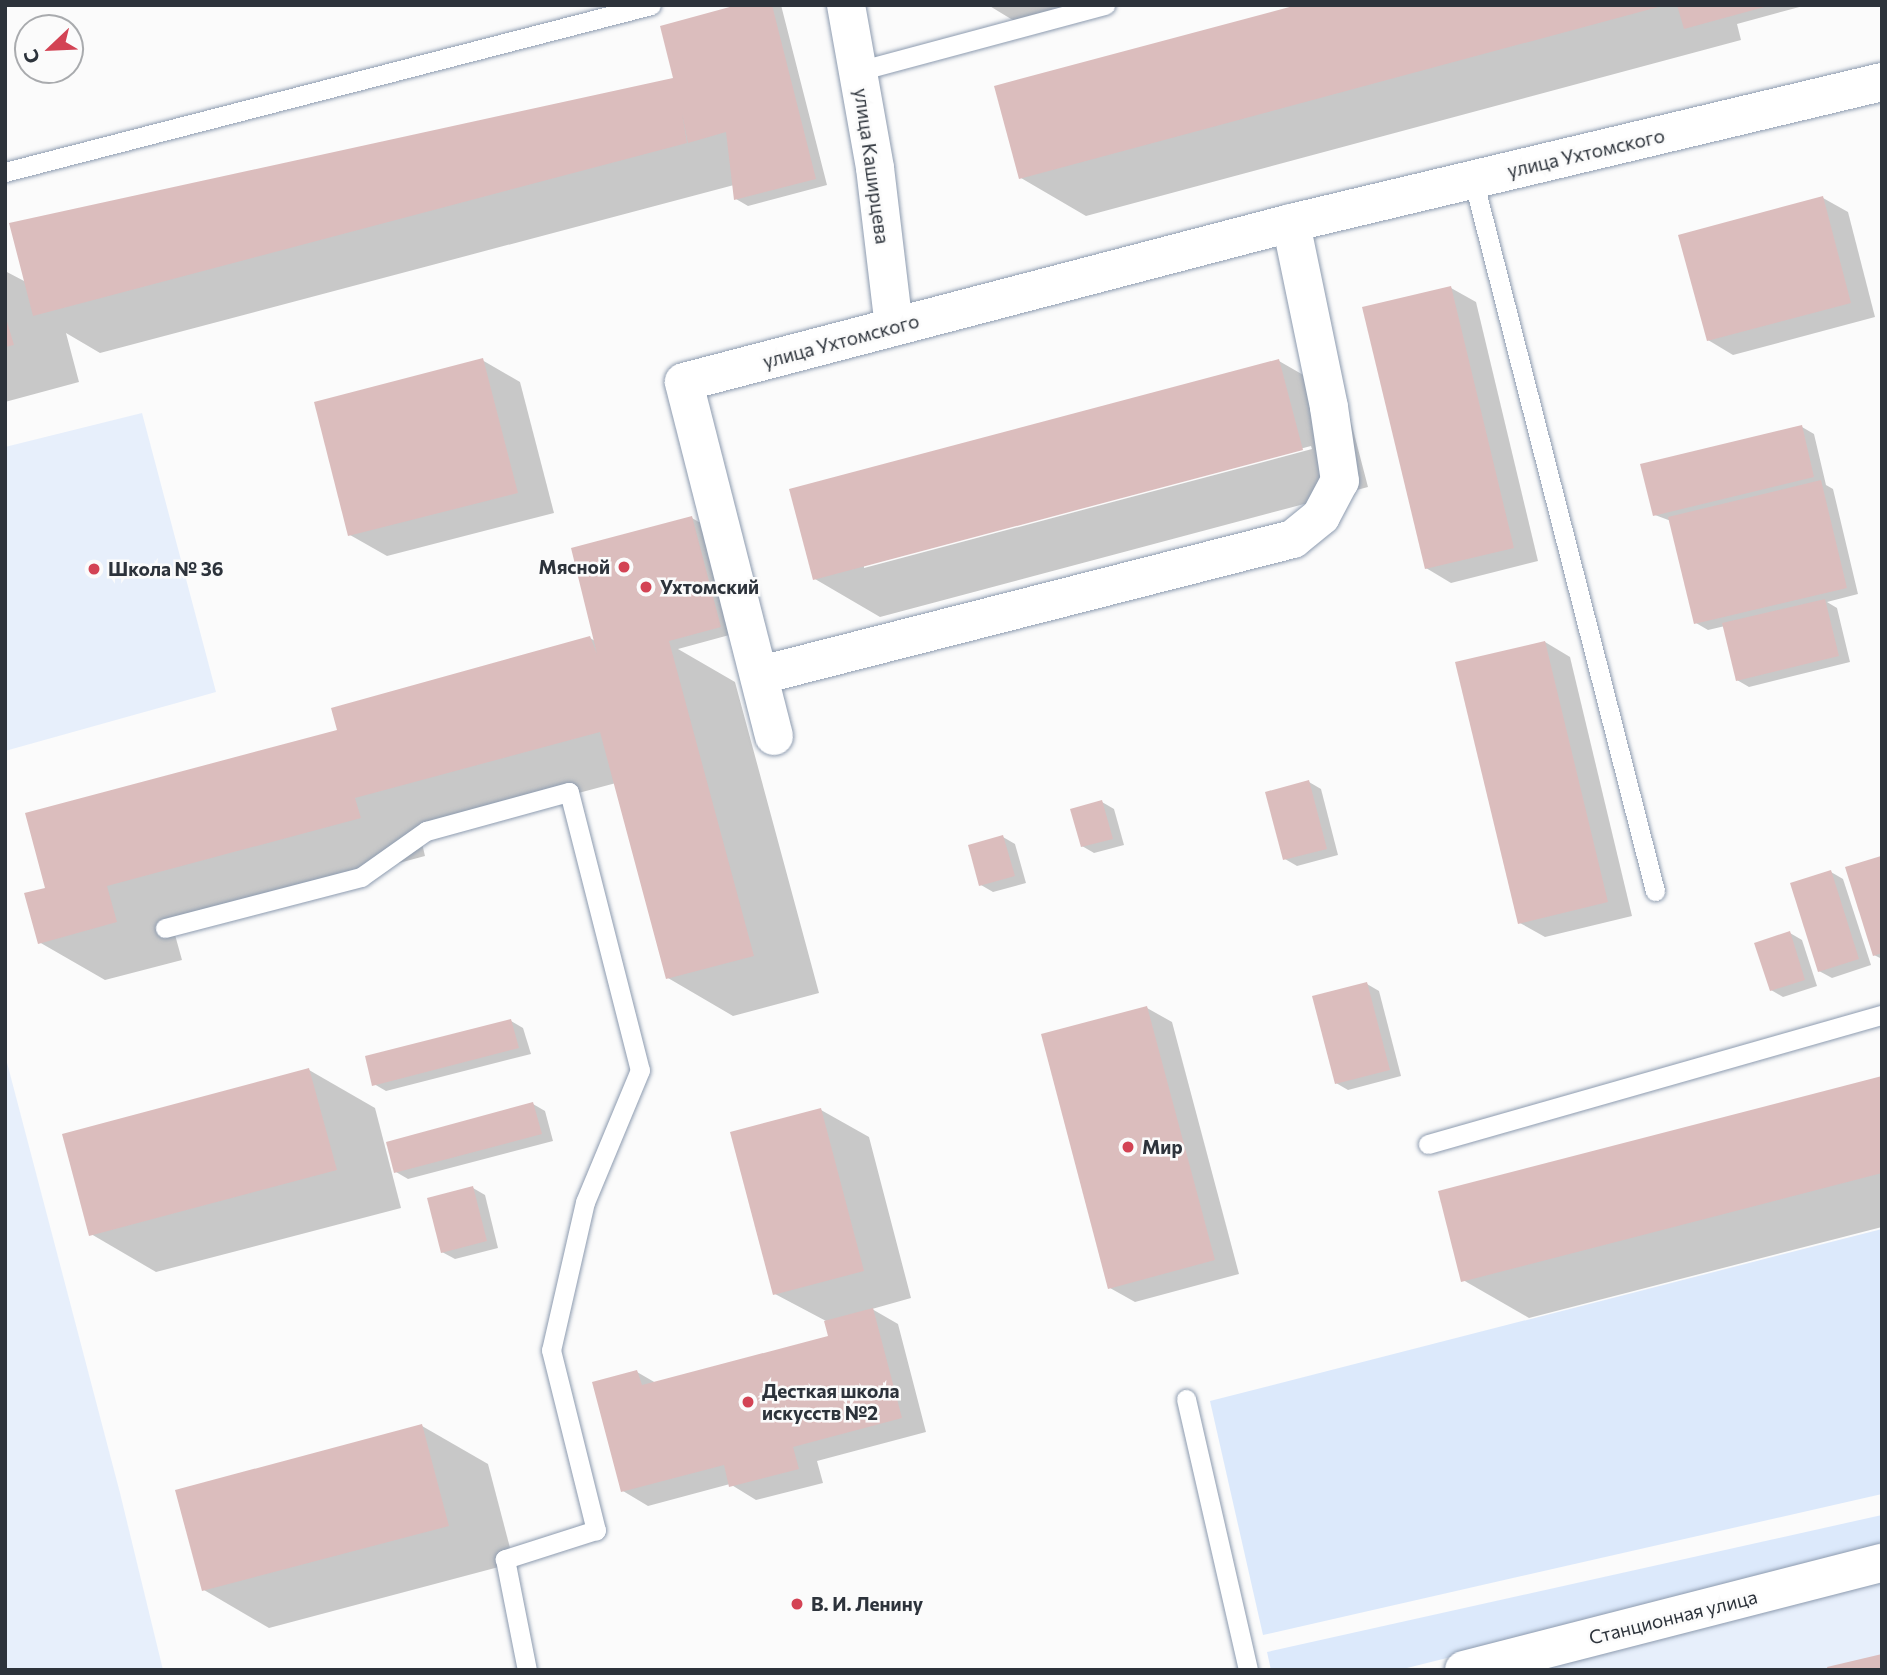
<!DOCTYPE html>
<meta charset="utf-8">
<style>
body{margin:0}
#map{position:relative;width:1887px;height:1675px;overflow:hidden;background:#fbfbfb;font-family:Commissioner,sans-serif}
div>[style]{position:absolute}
.built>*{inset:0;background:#e7effb}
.green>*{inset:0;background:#dce9fb}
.shadow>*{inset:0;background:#0003}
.building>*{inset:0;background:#dbbdbd}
.roads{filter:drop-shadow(0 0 2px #8d9baf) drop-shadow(0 0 2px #8d9baf)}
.service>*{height:19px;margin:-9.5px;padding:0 9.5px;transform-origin:9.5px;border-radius:9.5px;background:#fff}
.minor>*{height:38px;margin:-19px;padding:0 19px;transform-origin:19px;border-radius:19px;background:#fff}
.primary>*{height:38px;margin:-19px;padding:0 19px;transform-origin:19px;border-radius:19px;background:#fff}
.dots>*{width:19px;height:19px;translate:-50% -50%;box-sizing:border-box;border:4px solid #fbfbfb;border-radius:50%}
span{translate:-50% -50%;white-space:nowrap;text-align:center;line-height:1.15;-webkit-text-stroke:5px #fbfbfb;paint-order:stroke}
.street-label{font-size:19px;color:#2d333b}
.poi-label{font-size:19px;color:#2d333b;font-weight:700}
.right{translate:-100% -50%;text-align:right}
.left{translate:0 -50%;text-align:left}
.frame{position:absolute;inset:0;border:7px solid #2d333b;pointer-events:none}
.north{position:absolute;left:14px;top:14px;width:70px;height:70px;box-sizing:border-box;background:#fbfbfb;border:2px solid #a9abae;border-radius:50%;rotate:247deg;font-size:19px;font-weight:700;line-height:28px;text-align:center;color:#2d333b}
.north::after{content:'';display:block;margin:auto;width:24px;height:32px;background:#d34354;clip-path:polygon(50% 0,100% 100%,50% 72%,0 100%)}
</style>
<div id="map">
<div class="built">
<i style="clip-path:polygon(142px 413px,216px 692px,5px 751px,5px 447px)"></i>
<i style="clip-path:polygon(5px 1055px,120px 1493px,163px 1670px,5px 1670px)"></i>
<i style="clip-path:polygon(1882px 1572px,1882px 1670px,1477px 1670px)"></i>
</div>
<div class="green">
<i style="clip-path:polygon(1882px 1229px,1882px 1494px,1263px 1635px,1210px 1401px)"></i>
<i style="clip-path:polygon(1882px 1515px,1882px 1549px,1399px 1670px,1271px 1670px,1267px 1652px)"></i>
</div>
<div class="shadow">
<i style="clip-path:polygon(743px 5px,781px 5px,827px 185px,748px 206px,736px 199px,734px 185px,100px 353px,66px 333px,79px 382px,5px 402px,5px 271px,26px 282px,675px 80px)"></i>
<i style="clip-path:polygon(988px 5px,1093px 5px,1021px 25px)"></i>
<i style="clip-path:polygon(1303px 5px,1807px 5px,1737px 24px,1741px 40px,1086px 216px,1021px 178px)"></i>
<i style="clip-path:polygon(1823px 198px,1848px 212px,1875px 317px,1733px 355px,1708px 340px)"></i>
<i style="clip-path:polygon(1451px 288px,1476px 302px,1538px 561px,1451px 583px,1426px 568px)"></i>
<i style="clip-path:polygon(482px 360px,520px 382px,554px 513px,387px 556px,350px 535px)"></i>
<i style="clip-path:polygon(evenodd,1279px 361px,1345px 399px,1368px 487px,880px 617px,815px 579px,1279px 361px,1311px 446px,1312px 449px,864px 568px,864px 564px,1311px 446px)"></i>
<i style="clip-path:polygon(1802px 427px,1814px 434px,1826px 485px,1833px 489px,1858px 594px,1827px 602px,1837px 608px,1850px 662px,1749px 687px,1737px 680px,1725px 626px,1708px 630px,1696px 623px,1671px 521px,1655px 515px)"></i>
<i style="clip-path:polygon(692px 518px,704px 525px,733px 634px,678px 649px,735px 682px,819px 993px,733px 1016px,668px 978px,616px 783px,420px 835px,425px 856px,172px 924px,182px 960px,105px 980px,39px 942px,47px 889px,339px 732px,590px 638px,595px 641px)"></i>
<i style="clip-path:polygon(1545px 642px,1570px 657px,1632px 916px,1545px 937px,1520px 923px)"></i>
<i style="clip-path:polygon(1309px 782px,1321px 789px,1338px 855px,1297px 866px,1285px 859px)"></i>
<i style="clip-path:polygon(1102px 802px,1114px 809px,1124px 845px,1094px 853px,1082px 846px)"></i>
<i style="clip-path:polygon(1003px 837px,1015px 844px,1026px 883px,993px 892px,981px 885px)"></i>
<i style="clip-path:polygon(1880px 857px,1882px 858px,1882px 959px,1874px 955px)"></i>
<i style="clip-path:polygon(1831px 872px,1843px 879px,1871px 965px,1832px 978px,1819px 971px)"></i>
<i style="clip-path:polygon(1790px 933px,1802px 940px,1817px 986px,1783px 997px,1771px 990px)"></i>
<i style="clip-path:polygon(1367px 984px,1379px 991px,1401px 1076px,1348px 1090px,1336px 1083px)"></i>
<i style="clip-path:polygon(1147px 1008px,1172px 1022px,1239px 1274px,1135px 1302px,1110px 1288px)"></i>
<i style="clip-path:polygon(511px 1021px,523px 1028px,531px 1054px,386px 1091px,374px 1084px)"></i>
<i style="clip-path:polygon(309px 1070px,375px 1108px,401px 1208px,156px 1272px,91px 1234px)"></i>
<i style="clip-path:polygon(1882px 1077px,1882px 1227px,1529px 1318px,1463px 1280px)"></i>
<i style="clip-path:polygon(533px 1104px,545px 1111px,553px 1141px,408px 1179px,396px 1172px)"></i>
<i style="clip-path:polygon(821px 1110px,869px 1137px,911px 1298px,872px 1309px,898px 1324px,926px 1432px,817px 1461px,823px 1483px,756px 1500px,730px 1484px,648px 1506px,623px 1491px,637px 1372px,656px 1383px,830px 1337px,826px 1321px,775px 1294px)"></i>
<i style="clip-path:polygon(473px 1188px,485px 1195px,498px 1248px,455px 1259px,442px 1252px)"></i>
<i style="clip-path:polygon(422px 1426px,488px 1464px,514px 1563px,269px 1628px,204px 1590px)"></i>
</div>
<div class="building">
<i style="clip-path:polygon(737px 5px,772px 5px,816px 179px,734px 200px,726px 132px,688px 143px,682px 113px,687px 143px,33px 316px,9px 223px,673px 78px,660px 26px)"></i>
<i style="clip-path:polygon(1297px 5px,1662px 5px,1662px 6px,1019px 179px,994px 86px)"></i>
<i style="clip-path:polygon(1677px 5px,1768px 5px,1768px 6px,1684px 29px)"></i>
<i style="clip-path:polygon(1823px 196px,1851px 303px,1707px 341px,1678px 235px)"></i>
<i style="clip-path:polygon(1451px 286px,1514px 548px,1425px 569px,1362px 307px)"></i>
<i style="clip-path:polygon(5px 315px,14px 345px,5px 347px)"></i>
<i style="clip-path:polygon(483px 358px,518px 493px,348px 536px,314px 402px)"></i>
<i style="clip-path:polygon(1279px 359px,1303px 450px,813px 580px,789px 489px)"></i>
<i style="clip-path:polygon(1802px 425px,1814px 477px,1653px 516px,1640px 464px)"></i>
<i style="clip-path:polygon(1821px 480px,1847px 588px,1694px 624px,1668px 517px)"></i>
<i style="clip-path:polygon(692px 516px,721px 627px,669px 641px,754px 956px,666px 979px,600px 732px,355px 798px,361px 818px,107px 886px,117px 922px,38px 944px,24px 893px,45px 888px,25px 813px,337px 730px,331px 708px,590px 636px,597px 654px,571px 548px)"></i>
<i style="clip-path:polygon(1825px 599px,1839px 656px,1736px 681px,1722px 623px)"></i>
<i style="clip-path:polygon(1545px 641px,1608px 902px,1518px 924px,1455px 662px)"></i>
<i style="clip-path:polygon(1309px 780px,1327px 849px,1283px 860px,1265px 792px)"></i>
<i style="clip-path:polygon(1102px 800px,1113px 839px,1081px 847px,1070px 809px)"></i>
<i style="clip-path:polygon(1003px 835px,1015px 876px,979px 886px,968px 845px)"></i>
<i style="clip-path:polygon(1881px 856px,1882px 953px,1873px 956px,1845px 867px)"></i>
<i style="clip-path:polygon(1831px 870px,1859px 959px,1818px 972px,1790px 883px)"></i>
<i style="clip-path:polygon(1790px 931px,1805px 980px,1770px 991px,1754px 943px)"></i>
<i style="clip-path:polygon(1367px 982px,1390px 1070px,1335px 1084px,1312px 996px)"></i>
<i style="clip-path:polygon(1147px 1006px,1215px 1260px,1108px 1289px,1041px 1034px)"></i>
<i style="clip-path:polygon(511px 1019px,519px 1048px,372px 1086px,365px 1056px)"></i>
<i style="clip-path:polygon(309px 1068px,337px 1170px,89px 1236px,62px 1134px)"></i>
<i style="clip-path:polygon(1882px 1076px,1882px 1173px,1461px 1282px,1438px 1191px)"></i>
<i style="clip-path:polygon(533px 1102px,542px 1134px,394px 1173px,386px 1142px)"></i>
<i style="clip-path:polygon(821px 1108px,864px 1271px,773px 1295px,730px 1132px)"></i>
<i style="clip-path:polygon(473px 1186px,487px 1241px,441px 1253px,427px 1198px)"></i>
<i style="clip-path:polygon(873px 1308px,902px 1418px,793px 1447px,799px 1469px,729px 1487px,724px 1465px,621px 1492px,592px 1382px,637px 1370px,642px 1385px,828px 1336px,824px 1321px)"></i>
<i style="clip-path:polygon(422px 1424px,449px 1526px,202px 1591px,175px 1490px)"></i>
<i style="clip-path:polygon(1882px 1654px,1882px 1670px,1828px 1670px,1827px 1667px)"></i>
</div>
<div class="roads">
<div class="service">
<i style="left:858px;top:71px;width:256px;rotate:-15deg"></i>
<i style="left:5px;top:172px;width:667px;rotate:-14.49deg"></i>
<i style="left:1473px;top:179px;width:735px;rotate:75.66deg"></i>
<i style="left:165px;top:928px;width:203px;rotate:-14.6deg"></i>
<i style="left:361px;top:877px;width:80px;rotate:-35.3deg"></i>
<i style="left:426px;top:831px;width:148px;rotate:-15.3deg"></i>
<i style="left:569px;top:792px;width:287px;rotate:75.7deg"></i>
<i style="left:640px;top:1070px;width:143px;rotate:112.6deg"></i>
<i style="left:585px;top:1202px;width:152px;rotate:102.9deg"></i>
<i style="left:551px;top:1350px;width:186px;rotate:76deg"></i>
<i style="left:596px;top:1530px;width:96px;rotate:162.3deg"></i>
<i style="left:505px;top:1559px;width:113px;rotate:78.8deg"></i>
<i style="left:1428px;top:1144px;width:472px;rotate:-15.9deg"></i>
<i style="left:1186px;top:1399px;width:278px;rotate:77.1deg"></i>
</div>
<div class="minor">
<i style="left:846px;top:5px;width:166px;rotate:79.9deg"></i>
<i style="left:875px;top:168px;width:160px;rotate:83.2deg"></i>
<i style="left:761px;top:675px;width:549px;rotate:-14.34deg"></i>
<i style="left:1293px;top:539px;width:36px;rotate:-39deg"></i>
<i style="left:1321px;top:516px;width:40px;rotate:-62deg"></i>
<i style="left:1340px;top:481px;width:75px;rotate:-98.5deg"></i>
<i style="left:1329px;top:407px;width:188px;rotate:-101.7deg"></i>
<i style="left:774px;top:736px;width:365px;rotate:-104.3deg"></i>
<i style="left:684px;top:382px;width:627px;rotate:-14.68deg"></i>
<i style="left:1291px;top:223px;width:608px;rotate:-13.42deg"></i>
</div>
<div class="primary">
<i style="left:1464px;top:1670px;width:431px;rotate:-14.4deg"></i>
</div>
</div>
<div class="dots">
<i style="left:624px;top:567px;background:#d34354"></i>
<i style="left:94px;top:569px;background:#d34354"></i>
<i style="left:646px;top:587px;background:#d34354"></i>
<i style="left:1128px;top:1147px;background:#d34354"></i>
<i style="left:748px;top:1402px;background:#d34354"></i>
<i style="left:797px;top:1604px;background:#d34354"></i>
</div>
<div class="street-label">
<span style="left:1586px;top:153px;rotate:-13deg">улица Ухтомского</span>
<span style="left:872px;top:166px;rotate:82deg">улица Каширцева</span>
<span style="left:841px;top:341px;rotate:-15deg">улица Ухтомского</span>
<span style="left:1673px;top:1617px;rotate:-14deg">Станционная улица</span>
</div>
<div class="poi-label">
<span class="right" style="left:610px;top:567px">Мясной</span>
<span class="left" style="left:108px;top:569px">Школа № 36</span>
<span class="left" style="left:660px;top:587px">Ухтомский</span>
<span class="left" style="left:1142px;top:1147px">Мир</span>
<span class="left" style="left:762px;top:1402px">Десткая школа<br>искусств №2</span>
<span class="left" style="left:811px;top:1604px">В. И. Ленину</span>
</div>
<div class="frame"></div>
<div class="north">С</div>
</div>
